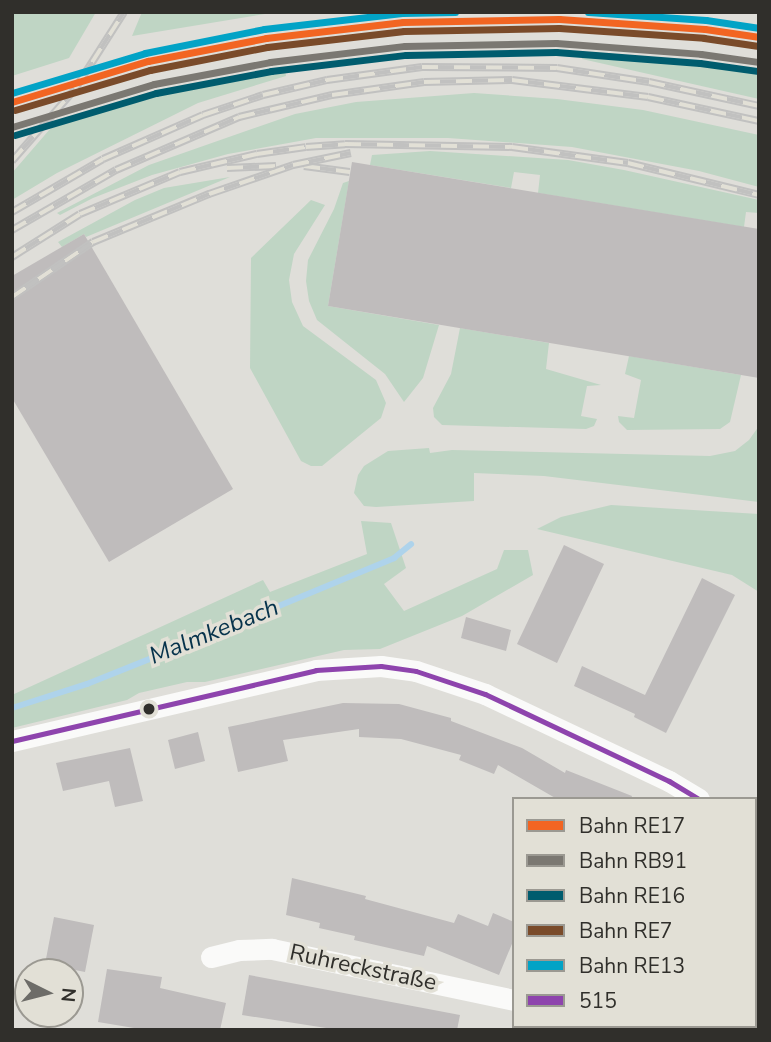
<!DOCTYPE html>
<meta charset="utf-8">
<style>
body{margin:0}
#map{position:relative;width:771px;height:1042px;overflow:hidden;background:#dfded9;font-family:"Nunito Sans",sans-serif}
div>[style]{position:absolute}
.green>*{inset:0;background:#bfd5c4}
.stream>*{height:6px;margin:-3px;padding:0 3px;transform-origin:3px;border-radius:3px;background:#aed3eb}
.building>*{inset:0;background:#bfbcbc}
.minor>*{height:21px;margin:-10.5px;padding:0 10.5px;transform-origin:10.5px;border-radius:10.5px;background:#fafaf9}
.rail>*{height:8px;margin-top:-4px;transform-origin:0;background:repeating-linear-gradient(90deg,#e2e0d6 0 16px,#c1c1c0 0 32px);box-sizing:border-box;border-block:2px solid #c1c1c0}
.bus-1>*{height:5px;margin:-2.5px;padding:0 2.5px;transform-origin:2.5px;border-radius:2.5px;background:#8e44ad}
.rail-1>*{height:7px;margin:-3.5px;padding:0 3.5px;transform-origin:3.5px;border-radius:3.5px;background:#f26522}
.rail-2>*{height:7px;margin:-3.5px;padding:0 3.5px;transform-origin:3.5px;border-radius:3.5px;background:#7b7872}
.rail-3>*{height:7px;margin:-3.5px;padding:0 3.5px;transform-origin:3.5px;border-radius:3.5px;background:#005c6e}
.rail-4>*{height:7px;margin:-3.5px;padding:0 3.5px;transform-origin:3.5px;border-radius:3.5px;background:#7a4b2a}
.rail-5>*{height:7px;margin:-3.5px;padding:0 3.5px;transform-origin:3.5px;border-radius:3.5px;background:#02a3c6}
.dots>*{width:19px;height:19px;translate:-50% -50%;box-sizing:border-box;border:4px solid #e2e0d6;border-radius:50%}
span{translate:-50% -50%;white-space:nowrap;text-align:center;line-height:1.15;-webkit-text-stroke:7px #e2e0d6;paint-order:stroke}
.street-label{font-size:23px;color:#302f2b}
.water-label{font-size:24px;color:#06324b;font-style:italic}
.frame{position:absolute;inset:0;border:14px solid #302f2b;pointer-events:none}
.legend{position:absolute;left:512px;top:797px;width:245px;height:231px;box-sizing:border-box;background:#e2e0d6;border:2px solid #9b9992;margin:0;padding:9px 12px;list-style:none;font-size:21px;color:#302f2b}
.legend li{display:flex;align-items:center;gap:14px;height:35px}
.legend b{width:35px;border:2px solid #9b9992}
.north{position:absolute;left:14px;top:958px;width:70px;height:70px;box-sizing:border-box;background:#e2e0d6;border:2px solid #9b9992;border-radius:50%;rotate:96deg;font-size:19px;font-weight:700;line-height:28px;text-align:center;color:#302f2b}
.north::after{content:'';display:block;margin:auto;width:24px;height:32px;background:#6d6c68;clip-path:polygon(50% 0,100% 100%,50% 72%,0 100%)}
</style>
<div id="map">
<div class="green">
<i style="clip-path:polygon(12px 12px,96px 12px,69px 58px,12px 76px)"></i>
<i style="clip-path:polygon(142px 12px,277px 12px,132px 36px)"></i>
<i style="clip-path:polygon(581px 53px,695px 61px,759px 70px,759px 99px,582px 59px)"></i>
<i style="clip-path:polygon(285px 70px,286px 76px,198px 103px,57px 173px,12px 200px,12px 173px,50px 129px,77px 115px,141px 95px)"></i>
<i style="clip-path:polygon(474px 93px,557px 99px,643px 110px,759px 135px,759px 187px,699px 171px,572px 147px,448px 138px,316px 138px,228px 154px,152px 175px,93px 198px,60px 215px,57px 213px,149px 165px,295px 114px,356px 102px)"></i>
<i style="clip-path:polygon(430px 151px,568px 160px,624px 170px,759px 200px,759px 213px,746px 212px,744px 227px,538px 193px,540px 175px,514px 172px,511px 188px,370px 165px,372px 155px)"></i>
<i style="clip-path:polygon(230px 177px,86px 237px,84px 234px,62px 247px,58px 242px,135px 200px,164px 188px)"></i>
<i style="clip-path:polygon(349px 181px,328px 306px,439px 325px,423px 378px,404px 402px,385px 374px,317px 320px,309px 301px,306px 281px,308px 260px,334px 209px,343px 183px)"></i>
<i style="clip-path:polygon(311px 200px,325px 205px,294px 254px,289px 280px,292px 302px,303px 326px,376px 380px,386px 403px,381px 418px,322px 466px,311px 466px,301px 461px,250px 368px,251px 258px)"></i>
<i style="clip-path:polygon(460px 328px,549px 343px,546px 369px,601px 385px,587px 386px,581px 416px,597px 419px,594px 426px,586px 429px,442px 425px,434px 417px,433px 408px,451px 374px)"></i>
<i style="clip-path:polygon(629px 356px,741px 375px,730px 422px,720px 429px,627px 430px,619px 422px,618px 416px,634px 418px,641px 380px,625px 374px)"></i>
<i style="clip-path:polygon(759px 426px,759px 502px,544px 476px,474px 473px,474px 501px,376px 507px,364px 506px,354px 493px,358px 475px,364px 466px,388px 451px,429px 448px,430px 453px,452px 450px,710px 456px,735px 451px,749px 440px)"></i>
<i style="clip-path:polygon(611px 505px,759px 514px,759px 592px,732px 575px,537px 529px,561px 517px)"></i>
<i style="clip-path:polygon(361px 521px,391px 523px,406px 568px,384px 584px,404px 611px,497px 569px,504px 550px,528px 550px,533px 575px,462px 616px,380px 649px,344px 650px,205px 682px,187px 682px,139px 693px,127px 700px,12px 728px,12px 695px,263px 580px,270px 592px,367px 554px)"></i>
</div>
<div class="stream">
<i style="left:12px;top:708px;width:79px;rotate:-17.7deg"></i>
<i style="left:87px;top:684px;width:102px;rotate:-21.8deg"></i>
<i style="left:182px;top:646px;width:230px;rotate:-22.5deg"></i>
<i style="left:394px;top:558px;width:22px;rotate:-39deg"></i>
</div>
<div class="building">
<i style="clip-path:polygon(352px 162px,759px 229px,759px 378px,328px 306px)"></i>
<i style="clip-path:polygon(84px 234px,233px 489px,109px 562px,12px 398px,12px 276px)"></i>
<i style="clip-path:polygon(564px 545px,604px 564px,557px 663px,517px 644px)"></i>
<i style="clip-path:polygon(702px 578px,735px 595px,666px 733px,634px 717px,635px 714px,574px 686px,582px 666px,645px 695px)"></i>
<i style="clip-path:polygon(466px 617px,511px 630px,506px 651px,461px 638px)"></i>
<i style="clip-path:polygon(343px 703px,399px 704px,451px 718px,451px 721px,522px 748px,565px 773px,566px 770px,632px 796px,631px 799px,557px 799px,498px 765px,494px 774px,459px 760px,461px 755px,401px 739px,359px 737px,359px 729px,283px 740px,288px 761px,238px 772px,228px 727px)"></i>
<i style="clip-path:polygon(198px 732px,205px 761px,175px 769px,168px 740px)"></i>
<i style="clip-path:polygon(130px 748px,143px 801px,115px 807px,109px 781px,63px 791px,56px 763px)"></i>
<i style="clip-path:polygon(292px 878px,366px 896px,365px 899px,454px 923px,458px 914px,488px 926px,493px 913px,514px 922px,514px 939px,499px 975px,427px 946px,424px 956px,354px 940px,355px 936px,319px 928px,320px 923px,286px 915px)"></i>
<i style="clip-path:polygon(54px 917px,94px 925px,85px 972px,45px 964px)"></i>
<i style="clip-path:polygon(107px 969px,162px 977px,160px 988px,226px 1003px,220px 1030px,146px 1030px,98px 1022px)"></i>
<i style="clip-path:polygon(249px 975px,460px 1015px,457px 1030px,339px 1030px,242px 1015px)"></i>
</div>
<div class="minor">
<i style="left:12px;top:741px;width:312px;rotate:-13.1deg"></i>
<i style="left:316px;top:670px;width:65px;rotate:-3.5deg"></i>
<i style="left:381px;top:666px;width:35px;rotate:8deg"></i>
<i style="left:416px;top:671px;width:73px;rotate:18.4deg"></i>
<i style="left:485px;top:694px;width:204px;rotate:25.3deg"></i>
<i style="left:669px;top:781px;width:35px;rotate:31deg"></i>
<i style="left:755px;top:832px;width:4px;rotate:27deg"></i>
<i style="left:211px;top:957px;width:29px;rotate:-14deg"></i>
<i style="left:239px;top:950px;width:33px;rotate:-2deg"></i>
<i style="left:272px;top:949px;width:247px;rotate:11.9deg"></i>
<i style="left:596px;top:1026px;width:10px;rotate:24deg"></i>
</div>
<div class="rail">
<i style="left:12px;top:161px;width:96px;rotate:-48.8deg"></i>
<i style="left:75px;top:89px;width:91px;rotate:-57.5deg"></i>
<i style="left:304px;top:166px;width:46px;rotate:7.4deg"></i>
<i style="left:227px;top:168px;width:49px;rotate:-2.3deg"></i>
<i style="left:12px;top:212px;width:105px;rotate:-30.2deg"></i>
<i style="left:103px;top:159px;width:109px;rotate:-23.7deg"></i>
<i style="left:203px;top:115px;width:63px;rotate:-18.4deg"></i>
<i style="left:263px;top:95px;width:66px;rotate:-13.2deg"></i>
<i style="left:327px;top:80px;width:96px;rotate:-7.8deg"></i>
<i style="left:422px;top:67px;width:135px;rotate:0.4deg"></i>
<i style="left:557px;top:68px;width:93px;rotate:8.7deg"></i>
<i style="left:649px;top:82px;width:113px;rotate:12.3deg"></i>
<i style="left:12px;top:230px;width:120px;rotate:-30deg"></i>
<i style="left:116px;top:170px;width:134px;rotate:-23.3deg"></i>
<i style="left:239px;top:117px;width:96px;rotate:-13.3deg"></i>
<i style="left:332px;top:95px;width:93px;rotate:-8deg"></i>
<i style="left:424px;top:82px;width:88px;rotate:-1.3deg"></i>
<i style="left:512px;top:80px;width:137px;rotate:7.1deg"></i>
<i style="left:648px;top:97px;width:114px;rotate:12.2deg"></i>
<i style="left:12px;top:257px;width:80px;rotate:-32.3deg"></i>
<i style="left:80px;top:214px;width:108px;rotate:-22.8deg"></i>
<i style="left:180px;top:172px;width:79px;rotate:-13.2deg"></i>
<i style="left:257px;top:154px;width:49px;rotate:-8.1deg"></i>
<i style="left:306px;top:147px;width:39px;rotate:-4deg"></i>
<i style="left:345px;top:144px;width:167px;rotate:1deg"></i>
<i style="left:512px;top:147px;width:117px;rotate:7.9deg"></i>
<i style="left:628px;top:163px;width:135px;rotate:13.7deg"></i>
<i style="left:12px;top:297px;width:98px;rotate:-34.2deg"></i>
<i style="left:93px;top:242px;width:126px;rotate:-22.5deg"></i>
<i style="left:209px;top:194px;width:89px;rotate:-19deg"></i>
<i style="left:293px;top:165px;width:59px;rotate:-11.7deg"></i>
</div>
<div class="bus-1">
<i style="left:12px;top:741px;width:312px;rotate:-13.1deg"></i>
<i style="left:316px;top:670px;width:65px;rotate:-3.5deg"></i>
<i style="left:381px;top:666px;width:35px;rotate:8deg"></i>
<i style="left:416px;top:671px;width:73px;rotate:18.4deg"></i>
<i style="left:485px;top:694px;width:204px;rotate:25.3deg"></i>
<i style="left:669px;top:781px;width:35px;rotate:31deg"></i>
</div>
<div class="rail-1">
<i style="left:12px;top:102px;width:142px;rotate:-16.8deg"></i>
<i style="left:148px;top:61px;width:120px;rotate:-11deg"></i>
<i style="left:266px;top:38px;width:138px;rotate:-6.7deg"></i>
<i style="left:403px;top:22px;width:156px;rotate:-1.1deg"></i>
<i style="left:559px;top:19px;width:146px;rotate:3.9deg"></i>
<i style="left:705px;top:29px;width:55px;rotate:8.4deg"></i>
</div>
<div class="rail-2">
<i style="left:12px;top:127px;width:148px;rotate:-16.8deg"></i>
<i style="left:154px;top:84px;width:118px;rotate:-10.7deg"></i>
<i style="left:270px;top:62px;width:136px;rotate:-6.8deg"></i>
<i style="left:405px;top:46px;width:151px;rotate:-1.1deg"></i>
<i style="left:556px;top:43px;width:145px;rotate:4.3deg"></i>
<i style="left:701px;top:54px;width:59px;rotate:7.9deg"></i>
</div>
<div class="rail-3">
<i style="left:15px;top:135px;width:147px;rotate:-16.6deg"></i>
<i style="left:156px;top:93px;width:117px;rotate:-10.8deg"></i>
<i style="left:271px;top:71px;width:136px;rotate:-6.8deg"></i>
<i style="left:406px;top:55px;width:150px;rotate:-1.1deg"></i>
<i style="left:556px;top:52px;width:144px;rotate:4.4deg"></i>
<i style="left:700px;top:63px;width:59px;rotate:7.9deg"></i>
</div>
<div class="rail-4">
<i style="left:15px;top:110px;width:141px;rotate:-16.5deg"></i>
<i style="left:150px;top:70px;width:119px;rotate:-11.1deg"></i>
<i style="left:267px;top:47px;width:138px;rotate:-6.7deg"></i>
<i style="left:404px;top:31px;width:155px;rotate:-1.1deg"></i>
<i style="left:559px;top:28px;width:145px;rotate:3.9deg"></i>
<i style="left:704px;top:38px;width:55px;rotate:8.4deg"></i>
</div>
<div class="rail-5">
<i style="left:588px;top:12px;width:118px;rotate:3.9deg"></i>
<i style="left:706px;top:20px;width:54px;rotate:8.6deg"></i>
<i style="left:12px;top:93px;width:139px;rotate:-16.7deg"></i>
<i style="left:145px;top:53px;width:121px;rotate:-11.4deg"></i>
<i style="left:264px;top:29px;width:139px;rotate:-6.6deg"></i>
<i style="left:402px;top:13px;width:53px;rotate:-1.1deg"></i>
</div>
<div class="dots">
<i style="left:149px;top:709px;background:#302f2b"></i>
</div>
<div class="street-label">
<span style="left:363px;top:968px;rotate:12deg">Ruhreckstraße</span>
</div>
<div class="water-label">
<span style="left:214px;top:632px;rotate:-22deg">Malmkebach</span>
</div>
<div class="frame"></div>
<ul class="legend">
<li><b style="height:9px;background:#f26522"></b>Bahn RE17</li>
<li><b style="height:9px;background:#7b7872"></b>Bahn RB91</li>
<li><b style="height:9px;background:#005c6e"></b>Bahn RE16</li>
<li><b style="height:9px;background:#7a4b2a"></b>Bahn RE7</li>
<li><b style="height:9px;background:#02a3c6"></b>Bahn RE13</li>
<li><b style="height:9px;background:#8e44ad"></b>515</li>
</ul>
<div class="north">N</div>
</div>
